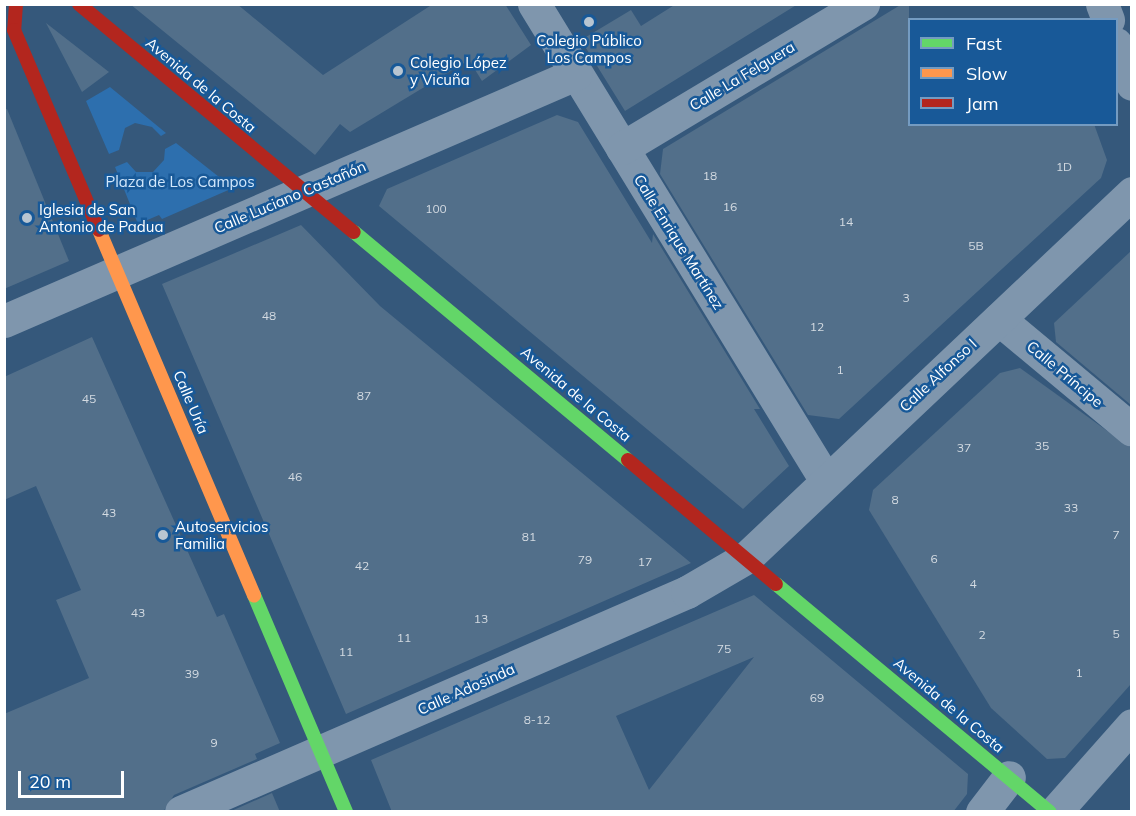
<!DOCTYPE html>
<meta charset="utf-8">
<style>
body{margin:0}
#map{position:relative;width:1136px;height:816px;overflow:hidden;background:#35587b;font-family:Mulish,sans-serif}
div>[style]{position:absolute}
.green>*{inset:0;background:#2d6fae}
.building>*{inset:0;background:#526f8a}
.street>*{height:33px;margin:-16.5px;padding:0 16.5px;transform-origin:16.5px;border-radius:16.5px;background:#7f96ad}
.fast>*{height:14px;margin:-7px;padding:0 7px;transform-origin:7px;border-radius:7px;background:#63d668}
.slow>*{height:14px;margin:-7px;padding:0 7px;transform-origin:7px;border-radius:7px;background:#ff974d}
.jam>*{height:14px;margin:-7px;padding:0 7px;transform-origin:7px;border-radius:7px;background:#b3261e}
.dots>*{width:16px;height:16px;translate:-50% -50%;box-sizing:border-box;border:3px solid #185998;border-radius:50%}
span{translate:-50% -50%;white-space:nowrap;text-align:center;line-height:1.15;-webkit-text-stroke:5px #185998;paint-order:stroke}
.number-label{font-size:12px;color:#d4dbe2}
.number-label span{-webkit-text-stroke-width:0}
.poi-label{font-size:15px;color:#fff}
.left{translate:0 -50%;text-align:left}
.street-label{font-size:15px;color:#fff}
.park-label{font-size:15px;color:#d3e8fc}
.frame{position:absolute;inset:0;border:6px solid #fff;pointer-events:none}
.legend{position:absolute;left:908px;top:18px;width:210px;height:108px;box-sizing:border-box;background:#185998;border:2px solid #749bc1;margin:0;padding:8px 10px;list-style:none;font-size:18px;color:#fff}
.legend li{display:flex;align-items:center;gap:12px;height:30px}
.legend b{width:30px;border:2px solid #749bc1}
.scale{position:absolute;left:18px;top:771px;width:106px;height:27px;box-sizing:border-box;border:3px solid #fff;border-top:0;padding-left:8px;font-size:18px;line-height:21px;white-space:nowrap;color:#fff;-webkit-text-stroke:4px #185998;paint-order:stroke}
</style>
<div id="map">
<div class="green">
<i style="clip-path:polygon(110px 87px,166px 133px,161px 136px,152px 127px,135px 123px,125px 128px,119px 150px,109px 154px,86px 101px)"></i>
<i style="clip-path:polygon(176px 143px,233px 188px,162px 219px,159px 215px,138px 224px,115px 167px,127px 162px,136px 172px,153px 172px,164px 160px,165px 149px)"></i>
</div>
<div class="building">
<i style="clip-path:polygon(130px 4px,237px 4px,323px 75px,433px 4px,505px 4px,531px 45px,482px 81px,469px 60px,350px 132px,340px 124px,315px 155px)"></i>
<i style="clip-path:polygon(676px 4px,798px 4px,625px 111px,581px 40px,631px 10px,641px 26px)"></i>
<i style="clip-path:polygon(902px 4px,909px 4px,909px 124px,1094px 124px,1107px 160px,1101px 178px,839px 419px,808px 415px,660px 174px,663px 149px)"></i>
<i style="clip-path:polygon(46px 23px,109px 72px,82px 92px)"></i>
<i style="clip-path:polygon(7px 109px,69px 261px,4px 289px,4px 110px)"></i>
<i style="clip-path:polygon(557px 115px,578px 122px,652px 243px,653px 234px,760px 409px,754px 409px,789px 466px,743px 509px,379px 206px,387px 189px)"></i>
<i style="clip-path:polygon(301px 225px,380px 306px,691px 563px,346px 714px,162px 284px)"></i>
<i style="clip-path:polygon(1131px 251px,1131px 405px,1056px 342px,1054px 323px)"></i>
<i style="clip-path:polygon(92px 337px,217px 617px,224px 614px,280px 743px,255px 754px,257px 759px,174px 795px,163px 812px,4px 812px,4px 714px,89px 678px,56px 600px,81px 590px,36px 486px,4px 500px,4px 377px)"></i>
<i style="clip-path:polygon(1020px 368px,1131px 448px,1131px 684px,1065px 758px,1047px 759px,991px 708px,869px 510px,873px 490px,1000px 373px)"></i>
<i style="clip-path:polygon(evenodd,754px 595px,968px 774px,967px 794px,953px 812px,392px 812px,371px 760px,754px 595px,754px 657px,649px 790px,616px 716px,754px 657px)"></i>
<i style="clip-path:polygon(272px 793px,280px 812px,229px 812px)"></i>
</div>
<div class="street">
<i style="left:534px;top:4px;width:557px;rotate:58.51deg"></i>
<i style="left:1102px;top:4px;width:17px;rotate:69deg"></i>
<i style="left:1116px;top:44px;width:43px;rotate:68.2deg"></i>
<i style="left:622px;top:148px;width:281px;rotate:-30.9deg"></i>
<i style="left:999px;top:319px;width:173px;rotate:39.8deg"></i>
<i style="left:4px;top:321px;width:623px;rotate:-23.36deg"></i>
<i style="left:181px;top:812px;width:552px;rotate:-23.5deg"></i>
<i style="left:687px;top:592px;width:69px;rotate:-30.3deg"></i>
<i style="left:747px;top:557px;width:530px;rotate:-43.39deg"></i>
<i style="left:982px;top:812px;width:44px;rotate:-52.4deg"></i>
<i style="left:1055px;top:812px;width:116px;rotate:-48.5deg"></i>
</div>
<div class="fast">
<i style="left:354px;top:232px;width:356px;rotate:39.8deg"></i>
<i style="left:776px;top:584px;width:356px;rotate:39.8deg"></i>
<i style="left:254px;top:595px;width:236px;rotate:67deg"></i>
</div>
<div class="slow">
<i style="left:99px;top:230px;width:397px;rotate:67deg"></i>
</div>
<div class="jam">
<i style="left:16px;top:4px;width:26px;rotate:94deg"></i>
<i style="left:14px;top:30px;width:217px;rotate:67deg"></i>
<i style="left:79px;top:4px;width:357px;rotate:39.7deg"></i>
<i style="left:628px;top:460px;width:193px;rotate:40deg"></i>
</div>
<div class="dots">
<i style="left:589px;top:22px;background:#b8c5d1"></i>
<i style="left:398px;top:71px;background:#b8c5d1"></i>
<i style="left:27px;top:218px;background:#b8c5d1"></i>
<i style="left:163px;top:535px;background:#b8c5d1"></i>
</div>
<div class="number-label">
<span style="left:1064px;top:167px">1D</span>
<span style="left:710px;top:176px">18</span>
<span style="left:730px;top:207px">16</span>
<span style="left:436px;top:209px">100</span>
<span style="left:846px;top:222px">14</span>
<span style="left:976px;top:246px">5B</span>
<span style="left:906px;top:298px">3</span>
<span style="left:269px;top:316px">48</span>
<span style="left:817px;top:327px">12</span>
<span style="left:840px;top:370px">1</span>
<span style="left:364px;top:396px">87</span>
<span style="left:89px;top:399px">45</span>
<span style="left:1042px;top:446px">35</span>
<span style="left:964px;top:448px">37</span>
<span style="left:295px;top:477px">46</span>
<span style="left:895px;top:500px">8</span>
<span style="left:1071px;top:508px">33</span>
<span style="left:109px;top:513px">43</span>
<span style="left:1116px;top:535px">7</span>
<span style="left:529px;top:537px">81</span>
<span style="left:934px;top:559px">6</span>
<span style="left:585px;top:560px">79</span>
<span style="left:645px;top:562px">17</span>
<span style="left:362px;top:566px">42</span>
<span style="left:973px;top:584px">4</span>
<span style="left:138px;top:613px">43</span>
<span style="left:481px;top:619px">13</span>
<span style="left:1116px;top:634px">5</span>
<span style="left:982px;top:635px">2</span>
<span style="left:404px;top:638px">11</span>
<span style="left:724px;top:649px">75</span>
<span style="left:346px;top:652px">11</span>
<span style="left:1079px;top:673px">1</span>
<span style="left:192px;top:674px">39</span>
<span style="left:817px;top:698px">69</span>
<span style="left:537px;top:720px">8-12</span>
<span style="left:214px;top:743px">9</span>
</div>
<div class="poi-label">
<span style="left:589px;top:49px">Colegio Público<br>Los Campos</span>
<span class="left" style="left:410px;top:71px">Colegio López<br>y Vicuña</span>
<span class="left" style="left:39px;top:218px">Iglesia de San<br>Antonio de Padua</span>
<span class="left" style="left:175px;top:535px">Autoservicios<br>Familia</span>
</div>
<div class="street-label">
<span style="left:742px;top:76px;rotate:-31deg">Calle La Felguera</span>
<span style="left:201px;top:85px;rotate:40deg">Avenida de la Costa</span>
<span style="left:290px;top:197px;rotate:-23deg">Calle Luciano Castañón</span>
<span style="left:679px;top:242px;rotate:58deg">Calle Enrique Martínez</span>
<span style="left:1065px;top:374px;rotate:40deg">Calle Príncipe</span>
<span style="left:938px;top:375px;rotate:-43deg">Calle Alfonso I</span>
<span style="left:576px;top:394px;rotate:40deg">Avenida de la Costa</span>
<span style="left:191px;top:402px;rotate:67deg">Calle Uría</span>
<span style="left:466px;top:689px;rotate:-24deg">Calle Adosinda</span>
<span style="left:949px;top:705px;rotate:40deg">Avenida de la Costa</span>
</div>
<div class="park-label">
<span style="left:180px;top:182px">Plaza de Los Campos</span>
</div>
<div class="frame"></div>
<ul class="legend">
<li><b style="height:8px;background:#63d668"></b>Fast</li>
<li><b style="height:8px;background:#ff974d"></b>Slow</li>
<li><b style="height:8px;background:#b3261e"></b>Jam</li>
</ul>
<div class="scale">20 m</div>
</div>
